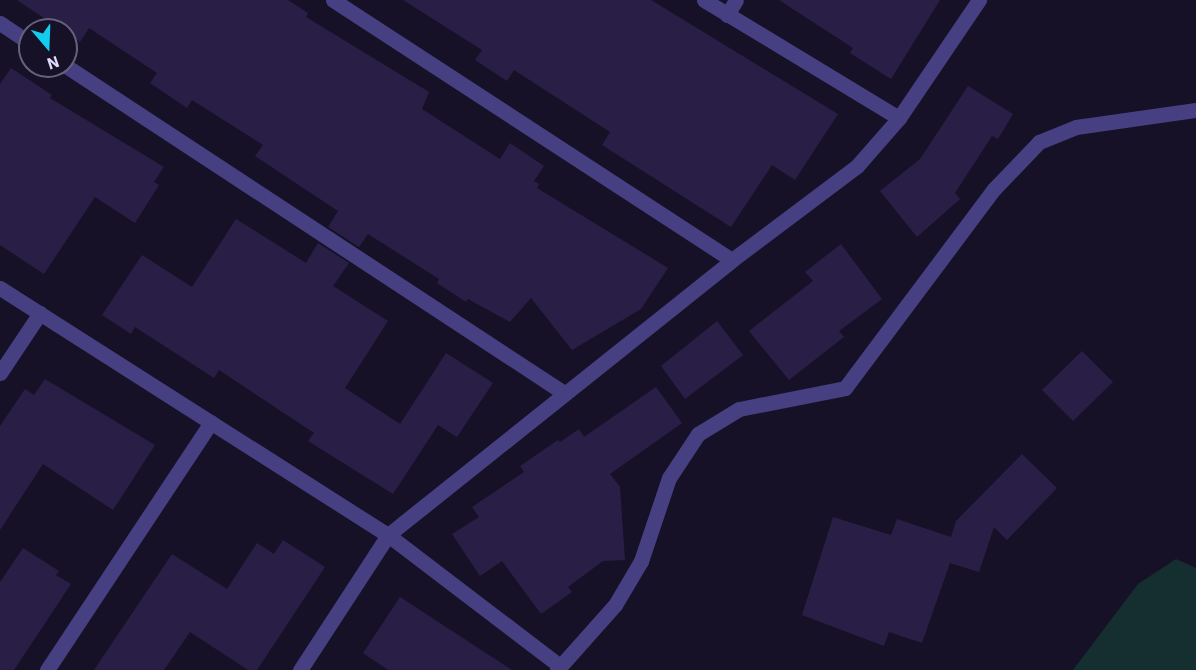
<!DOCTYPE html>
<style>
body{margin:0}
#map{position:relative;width:1196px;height:670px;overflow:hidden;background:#161126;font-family:"IBM Plex Sans",sans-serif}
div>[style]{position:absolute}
.green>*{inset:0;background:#152f30}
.building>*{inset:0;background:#291f46}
.minor>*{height:15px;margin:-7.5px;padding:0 7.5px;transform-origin:7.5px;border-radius:7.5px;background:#464082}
span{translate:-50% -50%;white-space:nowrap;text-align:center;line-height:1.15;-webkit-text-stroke:4.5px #161126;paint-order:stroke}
.north{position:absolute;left:18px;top:18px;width:60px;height:60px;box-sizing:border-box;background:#161126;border:2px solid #66617c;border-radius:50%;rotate:161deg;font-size:16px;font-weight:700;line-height:24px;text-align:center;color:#dfd9fc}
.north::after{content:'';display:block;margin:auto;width:21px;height:27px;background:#13ccee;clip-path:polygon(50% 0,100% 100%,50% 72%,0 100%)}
</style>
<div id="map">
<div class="green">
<i style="clip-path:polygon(1176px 559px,1196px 568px,1196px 670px,1073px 670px,1138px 584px)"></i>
</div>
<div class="building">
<i style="clip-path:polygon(17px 0,288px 0,308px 13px,306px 17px,429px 92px,422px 109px,500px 159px,510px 143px,544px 166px,534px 181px,539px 184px,537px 188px,668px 268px,641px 309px,572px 350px,531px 298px,510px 322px,468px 299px,466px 302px,437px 283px,439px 279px,368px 234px,359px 247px,328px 227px,338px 211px,255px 156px,263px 145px,192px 100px,187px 108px,150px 83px,157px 73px,89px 28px,80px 42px)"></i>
<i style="clip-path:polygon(403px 0,651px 0,838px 114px,795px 180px,772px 165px,731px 227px,602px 145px,610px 132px,514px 70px,507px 81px,475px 60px,482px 50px)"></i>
<i style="clip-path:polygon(779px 0,940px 0,891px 79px,850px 53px,853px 48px)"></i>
<i style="clip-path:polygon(11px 68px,52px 95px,50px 98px,164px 167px,154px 182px,159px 185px,135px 223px,95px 197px,44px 274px,0 245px,0 84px)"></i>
<i style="clip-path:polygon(968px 86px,1013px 114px,998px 139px,992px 136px,955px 193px,960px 199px,917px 237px,880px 191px,920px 159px)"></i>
<i style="clip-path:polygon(236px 219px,306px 263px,318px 243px,349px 263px,333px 286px,388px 321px,345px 388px,400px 424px,446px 353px,493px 383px,457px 437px,438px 425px,393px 494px,308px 441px,314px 433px,219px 370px,214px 378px,135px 327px,131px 334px,102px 315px,142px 255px,192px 287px)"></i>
<i style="clip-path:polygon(841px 244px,882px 299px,839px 331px,844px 337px,789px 380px,749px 331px,813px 281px,805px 272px)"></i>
<i style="clip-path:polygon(717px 321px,743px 355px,685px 399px,661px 366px)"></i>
<i style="clip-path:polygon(1082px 351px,1113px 382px,1073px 421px,1042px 390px)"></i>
<i style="clip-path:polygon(45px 379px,155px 445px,113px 510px,43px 464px,0 530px,0 426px,25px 389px,34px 395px)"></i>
<i style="clip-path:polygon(656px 387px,682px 423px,610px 474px,620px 487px,625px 560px,603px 561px,568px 587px,572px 592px,541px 614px,502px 561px,480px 576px,452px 534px,479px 517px,472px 507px,524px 472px,520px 466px,558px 440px,560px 442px,579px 429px,584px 437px)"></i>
<i style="clip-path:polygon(1022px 454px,1057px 488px,1007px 540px,994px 527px,979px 572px,950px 563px,922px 643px,889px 632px,884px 646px,802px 615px,833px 517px,891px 535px,897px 519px,951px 537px,956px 521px)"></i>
<i style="clip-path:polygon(283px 540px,325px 567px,257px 670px,248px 670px,190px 632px,164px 670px,94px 670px,172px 554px,227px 589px,257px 543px,274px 554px)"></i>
<i style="clip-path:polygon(23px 548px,59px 571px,56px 575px,71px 584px,14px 670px,0 670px,0 582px)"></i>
<i style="clip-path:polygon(400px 597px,512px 670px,388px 670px,363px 653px)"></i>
</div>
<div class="minor">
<i style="left:333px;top:0;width:476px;rotate:33.1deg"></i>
<i style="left:704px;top:0;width:228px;rotate:31.2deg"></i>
<i style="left:727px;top:15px;width:17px;rotate:-59deg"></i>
<i style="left:0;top:23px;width:36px;rotate:34deg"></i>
<i style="left:66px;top:66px;width:596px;rotate:33.29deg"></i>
<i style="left:0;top:288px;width:460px;rotate:32.5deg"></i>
<i style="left:388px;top:535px;width:216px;rotate:37.3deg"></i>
<i style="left:0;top:373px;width:72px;rotate:-56.3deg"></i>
<i style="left:47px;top:670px;width:297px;rotate:-56.5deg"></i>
<i style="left:300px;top:670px;width:161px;rotate:-56.9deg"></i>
<i style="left:388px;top:535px;width:440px;rotate:-38.6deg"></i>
<i style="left:732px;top:260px;width:156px;rotate:-36.9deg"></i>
<i style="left:857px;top:166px;width:64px;rotate:-48.8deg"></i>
<i style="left:899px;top:118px;width:143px;rotate:-55.9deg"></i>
<i style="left:557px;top:670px;width:87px;rotate:-48.3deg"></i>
<i style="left:615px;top:605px;width:51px;rotate:-59.4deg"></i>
<i style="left:641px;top:561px;width:88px;rotate:-71.4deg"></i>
<i style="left:669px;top:478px;width:53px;rotate:-56.6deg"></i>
<i style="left:698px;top:434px;width:48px;rotate:-31.4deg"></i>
<i style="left:739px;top:409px;width:108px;rotate:-11.2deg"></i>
<i style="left:845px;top:388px;width:249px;rotate:-53.2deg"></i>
<i style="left:994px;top:189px;width:65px;rotate:-46.2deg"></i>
<i style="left:1039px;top:142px;width:40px;rotate:-22deg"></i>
<i style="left:1076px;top:127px;width:121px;rotate:-8.1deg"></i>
</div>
<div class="north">N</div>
</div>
